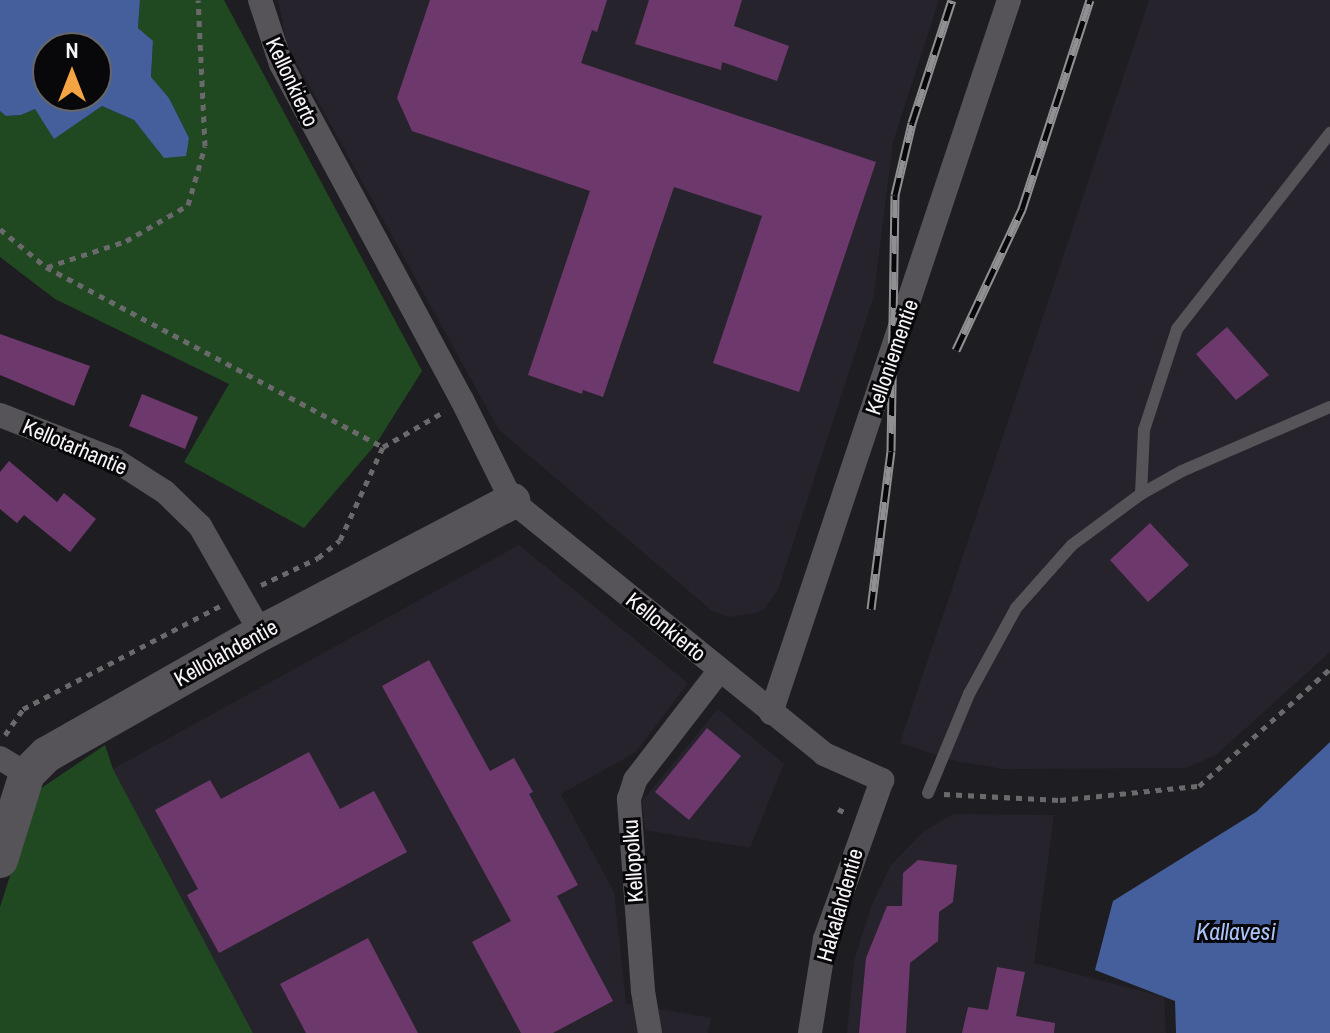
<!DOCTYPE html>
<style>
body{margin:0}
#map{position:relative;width:1330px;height:1033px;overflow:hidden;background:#1e1d21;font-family:"Archivo Narrow",sans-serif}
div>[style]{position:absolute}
.built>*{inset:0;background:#27232d}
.green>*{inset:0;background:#214921}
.water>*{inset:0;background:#445f9c}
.building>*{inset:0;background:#6d396d}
.path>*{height:5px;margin-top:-2.5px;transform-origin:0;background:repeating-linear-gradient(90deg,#6a696c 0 6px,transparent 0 12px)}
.lane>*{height:12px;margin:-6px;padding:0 6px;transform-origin:6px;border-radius:6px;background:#565459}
.street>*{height:24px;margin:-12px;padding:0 12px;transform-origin:12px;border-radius:12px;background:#565459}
.secondary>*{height:36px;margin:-18px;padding:0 18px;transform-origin:18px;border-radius:18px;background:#565459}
.rail>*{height:9px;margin-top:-4.5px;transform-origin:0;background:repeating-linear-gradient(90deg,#080709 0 18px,#908f92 0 36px);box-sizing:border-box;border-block:2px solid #908f92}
span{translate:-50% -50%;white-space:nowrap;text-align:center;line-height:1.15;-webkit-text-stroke:6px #080709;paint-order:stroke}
.street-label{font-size:22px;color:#f6f4f7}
.water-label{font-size:24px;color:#aac3f8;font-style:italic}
.north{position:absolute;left:32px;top:32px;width:80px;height:80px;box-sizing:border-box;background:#080709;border:2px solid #676668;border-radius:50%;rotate:0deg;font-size:22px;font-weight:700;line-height:32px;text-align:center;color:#f6f4f7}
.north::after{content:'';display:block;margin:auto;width:28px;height:36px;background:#f4a443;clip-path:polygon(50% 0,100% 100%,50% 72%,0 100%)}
</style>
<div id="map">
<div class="built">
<i style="clip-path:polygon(278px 0,939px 0,893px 142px,874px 295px,778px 590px,764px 609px,757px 613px,728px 617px,711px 610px,499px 430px,287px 45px)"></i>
<i style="clip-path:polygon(1149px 0,1330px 0,1330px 652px,1216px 755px,1186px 768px,1003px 769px,955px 761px,900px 743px)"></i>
<i style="clip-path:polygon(519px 545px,688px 683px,636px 752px,561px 794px,614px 892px,626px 1003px,711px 1018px,708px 1033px,253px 1033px,113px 769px)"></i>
<i style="clip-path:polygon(718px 709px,784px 764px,750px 848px,645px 830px,642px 801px)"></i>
<i style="clip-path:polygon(953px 814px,1054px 815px,1034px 963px,1164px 997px,1166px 1033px,847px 1033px,854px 961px,872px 904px,891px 865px,923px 832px)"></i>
</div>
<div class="green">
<i style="clip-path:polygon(140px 0,224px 0,422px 371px,376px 444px,304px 528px,184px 462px,229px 384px,55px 299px,0 257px,0 111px,7px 116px,21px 115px,35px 109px,55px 138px,102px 106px,134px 120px,164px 157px,189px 138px,169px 98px,151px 78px,153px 42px,138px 28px)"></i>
<i style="clip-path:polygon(105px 745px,113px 769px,253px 1033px,0 1033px,0 907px,37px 791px)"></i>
</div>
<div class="water">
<i style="clip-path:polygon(evenodd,0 0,140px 0,138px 28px,153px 41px,151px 77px,169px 98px,189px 138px,186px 156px,164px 158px,134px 120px,102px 106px,54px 139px,35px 109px,21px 115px,6px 116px,0 111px,0 0,96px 48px,96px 96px,48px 96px,48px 48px,96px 48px)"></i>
<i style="clip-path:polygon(1330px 742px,1330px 1033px,1176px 1033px,1175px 1001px,1095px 970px,1113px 901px,1256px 812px)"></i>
</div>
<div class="building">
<i style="clip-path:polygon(430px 0,607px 0,597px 32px,592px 30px,581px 63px,876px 162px,799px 392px,713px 363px,762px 216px,674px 187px,603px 397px,583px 390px,582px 394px,528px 375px,590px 191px,412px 131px,397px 98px)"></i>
<i style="clip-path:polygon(649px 0,742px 0,734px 26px,789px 46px,777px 81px,722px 62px,721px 70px,635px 44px)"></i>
<i style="clip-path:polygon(1227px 327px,1269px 375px,1236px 400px,1196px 354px)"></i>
<i style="clip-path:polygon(0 334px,90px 366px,74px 406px,0 375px)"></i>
<i style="clip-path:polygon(142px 394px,198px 417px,185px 449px,129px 426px)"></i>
<i style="clip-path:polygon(9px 461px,57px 502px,64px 493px,96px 519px,70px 552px,24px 515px,17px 523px,0 509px,0 472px)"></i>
<i style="clip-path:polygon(1150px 523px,1189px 565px,1148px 602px,1110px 560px)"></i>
<i style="clip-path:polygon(429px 660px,490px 771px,514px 758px,533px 792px,529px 794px,578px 885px,557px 896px,613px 1001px,553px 1033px,521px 1033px,472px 942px,511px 921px,382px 686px)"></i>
<i style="clip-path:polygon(707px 728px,741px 756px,689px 820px,655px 792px)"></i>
<i style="clip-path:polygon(309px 752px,340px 809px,374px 791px,407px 852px,219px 953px,187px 895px,198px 889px,155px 810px,210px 780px,221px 799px)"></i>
<i style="clip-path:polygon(918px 860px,957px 865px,953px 902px,939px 912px,938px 941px,910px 963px,906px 1033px,859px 1033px,866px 958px,887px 906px,902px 906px,903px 873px)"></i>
<i style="clip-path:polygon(368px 938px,418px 1033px,306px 1033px,280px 984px)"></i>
<i style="clip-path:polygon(997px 967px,1025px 972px,1016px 1016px,1055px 1023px,1054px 1033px,962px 1033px,968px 1007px,988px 1010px)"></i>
</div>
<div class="path">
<i style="left:0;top:229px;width:60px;rotate:39.6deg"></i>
<i style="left:46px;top:267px;width:382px;rotate:28.1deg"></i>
<i style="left:47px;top:267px;width:83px;rotate:-18.2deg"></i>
<i style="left:126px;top:241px;width:72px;rotate:-30.1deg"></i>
<i style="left:188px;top:205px;width:61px;rotate:-73.9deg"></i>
<i style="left:205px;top:146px;width:146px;rotate:-92.7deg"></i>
<i style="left:261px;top:585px;width:63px;rotate:-25.3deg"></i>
<i style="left:318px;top:558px;width:28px;rotate:-39deg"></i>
<i style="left:340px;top:540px;width:102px;rotate:-65.2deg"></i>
<i style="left:383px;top:447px;width:72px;rotate:-30.1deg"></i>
<i style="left:5px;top:735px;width:32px;rotate:-55deg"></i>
<i style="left:23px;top:709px;width:222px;rotate:-27.6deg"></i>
<i style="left:944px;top:794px;width:116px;rotate:3deg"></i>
<i style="left:1060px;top:800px;width:140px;rotate:-5.8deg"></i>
<i style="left:1199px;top:786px;width:176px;rotate:-41.8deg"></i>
<i style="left:838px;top:809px;width:11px;rotate:27deg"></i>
</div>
<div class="lane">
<i style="left:1141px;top:494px;width:64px;rotate:-87.3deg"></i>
<i style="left:1144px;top:430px;width:106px;rotate:-71.9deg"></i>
<i style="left:1177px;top:329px;width:249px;rotate:-52deg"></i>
<i style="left:928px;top:793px;width:107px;rotate:-67.5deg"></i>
<i style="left:969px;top:694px;width:98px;rotate:-61.3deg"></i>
<i style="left:1016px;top:608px;width:84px;rotate:-48.4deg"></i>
<i style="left:1072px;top:545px;width:86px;rotate:-36.5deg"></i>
<i style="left:1141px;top:494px;width:47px;rotate:-29.3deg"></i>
<i style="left:1182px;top:471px;width:161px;rotate:-23.4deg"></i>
</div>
<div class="street">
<i style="left:260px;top:0;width:67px;rotate:71.8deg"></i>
<i style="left:281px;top:64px;width:382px;rotate:61.7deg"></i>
<i style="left:462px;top:400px;width:113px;rotate:63.7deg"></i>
<i style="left:512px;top:501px;width:402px;rotate:39deg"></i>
<i style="left:824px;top:754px;width:64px;rotate:24.1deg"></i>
<i style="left:882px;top:780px;width:169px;rotate:109.7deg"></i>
<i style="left:825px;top:939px;width:95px;rotate:99.1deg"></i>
<i style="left:0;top:415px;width:123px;rotate:21.4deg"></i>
<i style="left:115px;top:460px;width:59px;rotate:32.6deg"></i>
<i style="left:165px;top:492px;width:49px;rotate:44.2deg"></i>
<i style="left:200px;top:526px;width:123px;rotate:60.3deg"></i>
<i style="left:771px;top:713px;width:752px;rotate:-71.54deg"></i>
<i style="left:0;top:758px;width:31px;rotate:31deg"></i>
<i style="left:650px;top:1033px;width:43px;rotate:-99.5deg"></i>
<i style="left:643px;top:991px;width:193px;rotate:-94.2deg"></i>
<i style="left:629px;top:799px;width:20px;rotate:-72deg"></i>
<i style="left:635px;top:780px;width:139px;rotate:-52.3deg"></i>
</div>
<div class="secondary">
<i style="left:0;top:860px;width:90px;rotate:-72.6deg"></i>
<i style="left:27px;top:774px;width:27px;rotate:-45deg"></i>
<i style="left:46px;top:755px;width:247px;rotate:-29.6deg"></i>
<i style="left:261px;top:633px;width:284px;rotate:-27.7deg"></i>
</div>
<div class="rail">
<i style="left:956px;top:350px;width:156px;rotate:-64.9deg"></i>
<i style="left:1022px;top:209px;width:220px;rotate:-72deg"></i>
<i style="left:871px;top:609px;width:159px;rotate:-82.8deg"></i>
<i style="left:891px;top:451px;width:256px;rotate:-89.1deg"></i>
<i style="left:895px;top:195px;width:74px;rotate:-76.7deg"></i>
<i style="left:912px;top:123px;width:129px;rotate:-72deg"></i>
</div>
<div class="street-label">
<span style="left:292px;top:82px;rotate:65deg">Kellonkierto</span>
<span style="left:892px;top:357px;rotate:-71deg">Kelloniementie</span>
<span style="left:75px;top:447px;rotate:23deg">Kellotarhantie</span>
<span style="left:666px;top:627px;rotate:39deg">Kellonkierto</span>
<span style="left:226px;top:653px;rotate:-29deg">Kellolahdentie</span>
<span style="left:633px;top:861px;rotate:-94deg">Kellopolku</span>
<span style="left:840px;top:905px;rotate:-74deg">Hakalahdentie</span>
</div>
<div class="water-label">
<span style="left:1236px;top:932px">Kallavesi</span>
</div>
<div class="north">N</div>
</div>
